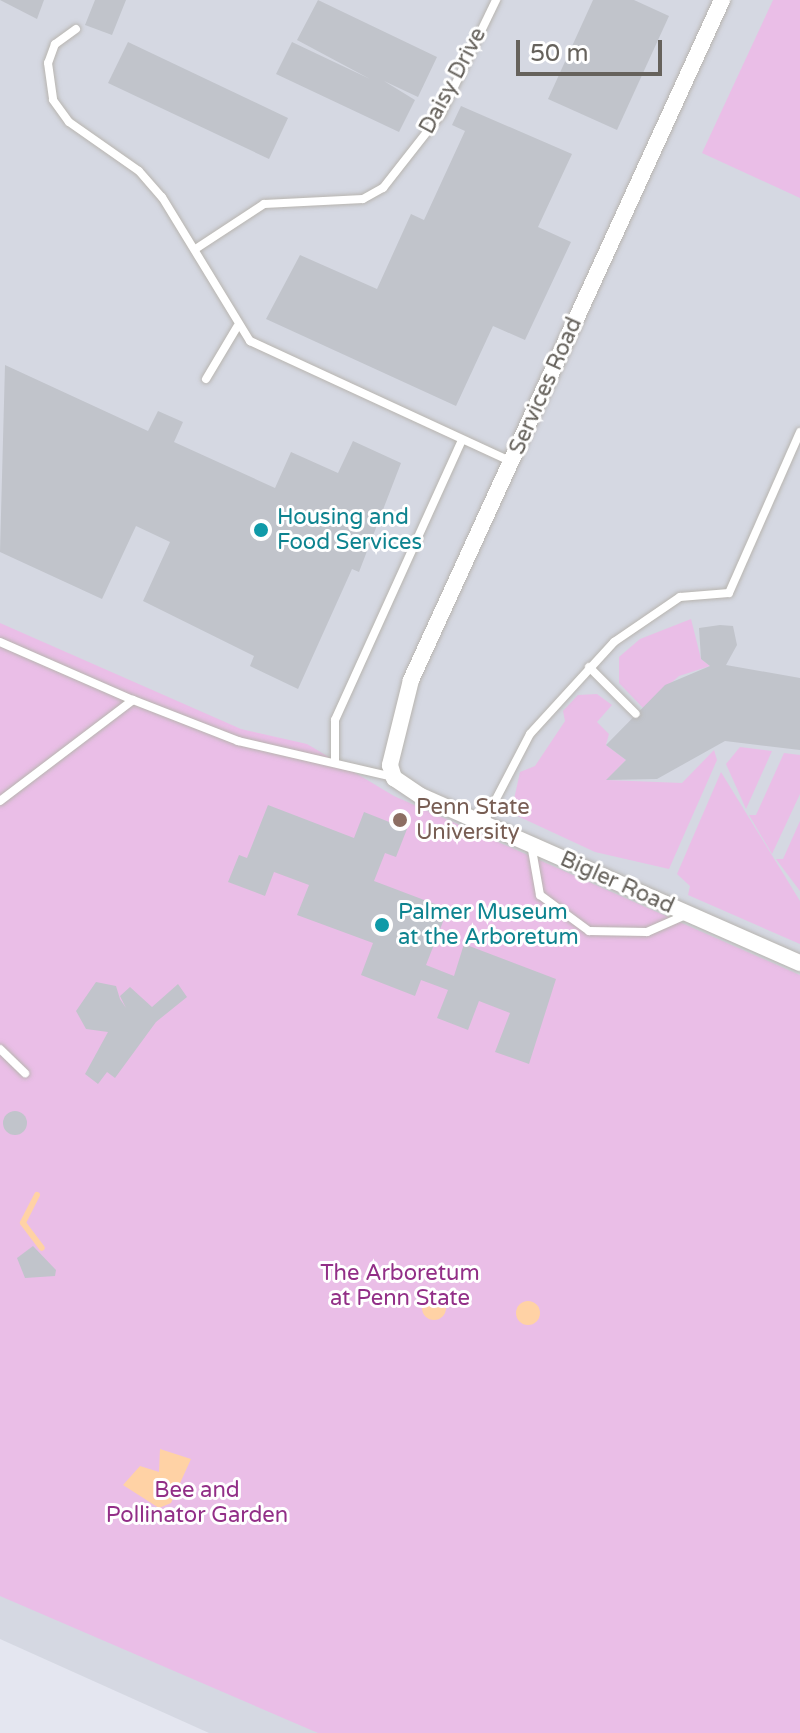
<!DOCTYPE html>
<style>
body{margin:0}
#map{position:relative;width:800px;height:1733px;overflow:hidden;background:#e4e6f0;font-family:"Varela Round",sans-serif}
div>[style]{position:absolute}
.education>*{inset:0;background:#d5d8e2}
.green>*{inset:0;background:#eabee7}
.water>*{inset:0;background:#ffd2a5}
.round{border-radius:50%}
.stream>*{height:6px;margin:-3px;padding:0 3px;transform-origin:3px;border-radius:3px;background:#ffd2a5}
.building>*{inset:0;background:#c1c4cb}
.roads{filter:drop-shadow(0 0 2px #b8b5b0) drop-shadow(0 0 2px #b8b5b0)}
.lane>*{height:8px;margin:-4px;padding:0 4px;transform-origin:4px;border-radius:4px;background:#fff}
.street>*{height:16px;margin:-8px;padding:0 8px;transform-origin:8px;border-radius:8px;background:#fff}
.dots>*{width:22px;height:22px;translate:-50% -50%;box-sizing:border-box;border:4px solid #fff;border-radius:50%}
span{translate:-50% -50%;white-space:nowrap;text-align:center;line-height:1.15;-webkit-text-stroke:6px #fff;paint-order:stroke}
.street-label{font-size:22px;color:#66625c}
.culture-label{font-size:22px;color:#0d838f}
.left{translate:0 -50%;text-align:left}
.education-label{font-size:22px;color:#785e54}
.park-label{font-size:22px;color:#922f87}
.scale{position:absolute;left:516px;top:40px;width:146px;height:36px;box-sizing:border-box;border:4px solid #66625c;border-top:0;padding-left:10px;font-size:24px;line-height:28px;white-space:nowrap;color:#66625c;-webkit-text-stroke:6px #fff;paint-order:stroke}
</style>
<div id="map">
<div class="education">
<i style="clip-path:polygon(0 0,800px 0,800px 1733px,209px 1733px,0 1639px)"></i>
</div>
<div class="green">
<i style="clip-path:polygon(773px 0,800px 0,800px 198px,702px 153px)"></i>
<i style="clip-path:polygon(691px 619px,701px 659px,710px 666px,679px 676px,643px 708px,619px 683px,619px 657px,640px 639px)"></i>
<i style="clip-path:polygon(0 623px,241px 729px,307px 744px,394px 796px,800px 975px,800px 1733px,318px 1733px,0 1596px)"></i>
<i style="clip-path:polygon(597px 694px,612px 705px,597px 722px,609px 734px,606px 745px,626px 760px,607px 780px,682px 783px,714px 750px,717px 760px,669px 869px,595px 852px,511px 813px,520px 772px,535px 766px,565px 721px,563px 711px,578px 695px)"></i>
<i style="clip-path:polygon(740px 747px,772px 751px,746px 809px,726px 764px)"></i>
<i style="clip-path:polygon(784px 753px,800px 755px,800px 794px,772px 854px,749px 815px,756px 815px)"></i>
<i style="clip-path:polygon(721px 772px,800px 901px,800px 944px,688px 895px,690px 886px,677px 874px)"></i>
<i style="clip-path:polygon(800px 821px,800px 891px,776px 859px,783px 859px)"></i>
</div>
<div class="water">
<i class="round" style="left:422px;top:1296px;width:24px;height:24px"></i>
<i class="round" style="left:516px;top:1301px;width:24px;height:24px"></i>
<i style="clip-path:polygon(160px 1449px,191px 1459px,171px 1503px,159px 1508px,123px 1485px,140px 1466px,159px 1472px)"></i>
</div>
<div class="stream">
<i style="left:37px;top:1195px;width:31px;rotate:117deg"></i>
<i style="left:23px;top:1223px;width:31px;rotate:53deg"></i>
</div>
<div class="building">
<i style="clip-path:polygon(0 0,44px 0,37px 19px)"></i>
<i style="clip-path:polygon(95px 0,126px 0,112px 35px,85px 25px)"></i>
<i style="clip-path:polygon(318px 0,437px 57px,418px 97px,384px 81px,415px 100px,399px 132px,276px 74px,292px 42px,370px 79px,297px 40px)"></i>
<i style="clip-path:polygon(593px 0,634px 0,669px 16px,617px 130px,548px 99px)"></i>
<i style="clip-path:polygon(128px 42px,288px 118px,269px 159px,108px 83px)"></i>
<i style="clip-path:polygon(461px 106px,572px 154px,538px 227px,571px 242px,525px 340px,493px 326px,456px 406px,266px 319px,300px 255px,377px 289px,411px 214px,424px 220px,465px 131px,452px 125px)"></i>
<i style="clip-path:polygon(5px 365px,148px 431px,158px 411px,183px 422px,174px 442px,275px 488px,291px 452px,338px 473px,353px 441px,401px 463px,359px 572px,352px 569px,298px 689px,250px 666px,254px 656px,143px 601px,170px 542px,136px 526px,102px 599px,0 552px)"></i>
<i style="clip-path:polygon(720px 625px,733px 626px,737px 645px,726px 665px,800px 678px,800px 750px,725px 741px,657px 779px,606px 780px,626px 760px,606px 745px,665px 685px,710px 666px,701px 659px,699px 628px)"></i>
<i style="clip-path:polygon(268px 805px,354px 838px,364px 812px,407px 829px,396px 857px,385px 853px,374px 881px,448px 909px,426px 965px,454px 976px,464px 944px,556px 979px,529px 1064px,495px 1052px,510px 1013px,479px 1001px,468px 1030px,437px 1018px,448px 990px,421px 980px,415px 996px,361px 975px,373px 943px,297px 915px,309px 885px,274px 872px,265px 896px,228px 882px,239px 855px,247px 858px)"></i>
<i style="clip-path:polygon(96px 982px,116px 986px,120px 999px,126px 1008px,120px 996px,130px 987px,152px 1007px,178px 984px,187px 997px,156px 1022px,115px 1078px,107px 1072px,98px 1084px,85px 1074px,108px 1032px,86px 1029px,76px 1011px)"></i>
<i class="round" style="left:3px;top:1111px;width:24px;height:24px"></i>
<i style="clip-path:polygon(33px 1246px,56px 1270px,55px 1276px,25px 1278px,17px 1258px)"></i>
</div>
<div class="roads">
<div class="lane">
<i style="left:76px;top:29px;width:26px;rotate:144deg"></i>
<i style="left:55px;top:44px;width:20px;rotate:110deg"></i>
<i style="left:48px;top:63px;width:37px;rotate:82deg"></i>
<i style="left:53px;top:100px;width:27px;rotate:54deg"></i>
<i style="left:69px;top:122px;width:85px;rotate:35deg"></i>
<i style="left:139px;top:171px;width:35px;rotate:49deg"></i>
<i style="left:162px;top:197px;width:169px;rotate:58.6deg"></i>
<i style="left:250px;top:341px;width:289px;rotate:24.8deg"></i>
<i style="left:197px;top:248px;width:80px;rotate:-33.3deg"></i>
<i style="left:264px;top:204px;width:99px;rotate:-2.9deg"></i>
<i style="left:363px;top:199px;width:23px;rotate:-29deg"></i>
<i style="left:383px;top:188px;width:94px;rotate:-51.9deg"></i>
<i style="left:441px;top:114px;width:127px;rotate:-64.2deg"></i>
<i style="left:206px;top:379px;width:61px;rotate:-59.2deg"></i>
<i style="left:0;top:642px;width:145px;rotate:23.6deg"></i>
<i style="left:589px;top:667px;width:66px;rotate:45deg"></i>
<i style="left:335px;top:760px;width:40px;rotate:-90deg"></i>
<i style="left:335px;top:720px;width:307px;rotate:-65.6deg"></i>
<i style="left:0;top:801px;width:167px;rotate:-37.2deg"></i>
<i style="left:133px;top:700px;width:113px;rotate:21.3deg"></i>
<i style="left:238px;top:741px;width:159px;rotate:13.1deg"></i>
<i style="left:484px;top:822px;width:99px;rotate:-62.4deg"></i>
<i style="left:530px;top:734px;width:125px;rotate:-47.6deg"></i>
<i style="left:614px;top:642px;width:80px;rotate:-34.3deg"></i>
<i style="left:680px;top:597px;width:49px;rotate:-4.7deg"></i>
<i style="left:729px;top:593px;width:176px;rotate:-66.2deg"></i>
<i style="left:531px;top:844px;width:52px;rotate:80deg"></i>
<i style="left:540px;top:895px;width:61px;rotate:36.3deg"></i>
<i style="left:589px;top:931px;width:58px;rotate:1deg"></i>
<i style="left:647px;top:932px;width:45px;rotate:-23.7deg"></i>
<i style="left:0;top:1049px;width:35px;rotate:44deg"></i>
</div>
<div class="street">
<i style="left:722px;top:0;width:748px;rotate:114.58deg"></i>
<i style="left:411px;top:680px;width:88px;rotate:103.9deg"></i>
<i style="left:390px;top:765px;width:14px;rotate:73deg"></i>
<i style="left:394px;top:778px;width:32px;rotate:34deg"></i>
<i style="left:421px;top:796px;width:414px;rotate:23.8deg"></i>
</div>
</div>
<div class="dots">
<i style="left:261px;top:530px;background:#0f9aa8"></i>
<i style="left:400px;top:820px;background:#8d6e63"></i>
<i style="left:382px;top:925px;background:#0f9aa8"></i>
</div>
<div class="street-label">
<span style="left:453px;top:81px;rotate:-62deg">Daisy Drive</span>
<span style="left:546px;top:386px;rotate:-66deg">Services Road</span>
<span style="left:617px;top:883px;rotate:24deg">Bigler Road</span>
</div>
<div class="culture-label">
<span class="left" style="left:277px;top:530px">Housing and<br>Food Services</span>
<span class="left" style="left:398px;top:925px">Palmer Museum<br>at the Arboretum</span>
</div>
<div class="education-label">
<span class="left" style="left:416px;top:820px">Penn State<br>University</span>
</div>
<div class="park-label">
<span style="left:400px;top:1286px">The Arboretum<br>at Penn State</span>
<span style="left:197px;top:1503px">Bee and<br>Pollinator Garden</span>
</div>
<div class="scale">50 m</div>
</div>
